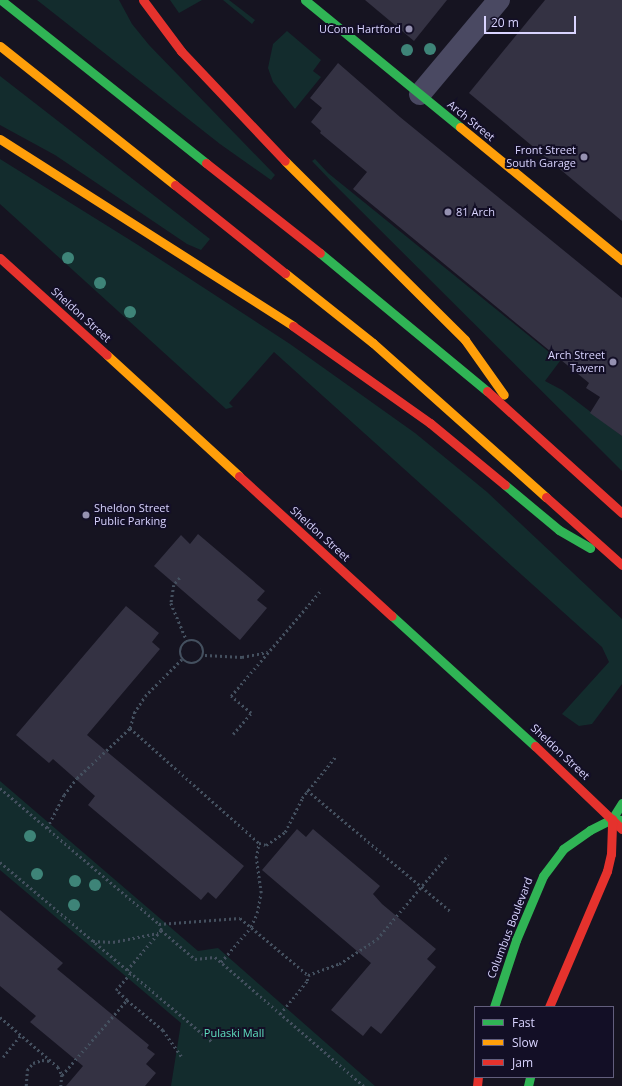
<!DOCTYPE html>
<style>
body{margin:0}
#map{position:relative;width:622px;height:1086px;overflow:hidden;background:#161421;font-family:"Open Sans",sans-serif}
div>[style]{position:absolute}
.green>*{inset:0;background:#132c2d}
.building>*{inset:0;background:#343243}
.path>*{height:2.5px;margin-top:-1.25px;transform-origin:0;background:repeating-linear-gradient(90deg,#44505f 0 2px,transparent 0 5px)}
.path>.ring{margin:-1.25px;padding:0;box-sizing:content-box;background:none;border:2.5px solid #44505f;border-radius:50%}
.street>*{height:22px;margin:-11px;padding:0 11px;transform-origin:11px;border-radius:11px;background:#4a4962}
.fast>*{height:9px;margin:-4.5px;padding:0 4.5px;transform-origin:4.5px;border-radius:4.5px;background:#30b455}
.slow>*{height:9px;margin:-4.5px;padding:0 4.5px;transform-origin:4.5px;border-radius:4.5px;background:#ff9f0a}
.jam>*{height:9px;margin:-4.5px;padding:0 4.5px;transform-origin:4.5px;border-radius:4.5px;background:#e5322d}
.trees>*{width:12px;height:12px;margin:-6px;border-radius:50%;background:#3e8478}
.dots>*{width:11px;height:11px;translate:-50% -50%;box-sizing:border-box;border:2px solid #130f26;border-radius:50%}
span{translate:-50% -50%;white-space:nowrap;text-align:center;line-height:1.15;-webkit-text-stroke:4px #130f26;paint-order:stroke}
.poi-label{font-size:11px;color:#d9d4ff}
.right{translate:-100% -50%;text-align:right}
.left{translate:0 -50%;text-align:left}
.street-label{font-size:11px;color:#d9d4ff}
.park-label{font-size:11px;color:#5fe0c0}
.legend{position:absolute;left:474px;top:1006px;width:140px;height:72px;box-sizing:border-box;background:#130f26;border:1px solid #625e7d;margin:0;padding:5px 7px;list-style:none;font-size:12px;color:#d9d4ff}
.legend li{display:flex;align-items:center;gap:8px;height:20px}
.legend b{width:20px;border:1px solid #625e7d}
.scale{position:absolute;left:484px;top:16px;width:92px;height:18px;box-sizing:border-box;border:2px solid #d9d4ff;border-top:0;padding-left:5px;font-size:12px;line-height:14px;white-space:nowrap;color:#d9d4ff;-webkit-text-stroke:3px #130f26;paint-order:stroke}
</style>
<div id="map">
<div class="green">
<i style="clip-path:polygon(37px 0,119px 0,132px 24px,149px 45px,275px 175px,271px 180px,220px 144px)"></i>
<i style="clip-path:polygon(170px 0,202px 0,179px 13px)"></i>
<i style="clip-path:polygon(223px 0,229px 0,255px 20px,252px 24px)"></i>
<i style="clip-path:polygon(287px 31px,321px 60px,313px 71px,321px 77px,295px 109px,273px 82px,268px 68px,273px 44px)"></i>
<i style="clip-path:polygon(0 76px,210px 239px,201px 250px,187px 244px,55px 155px,0 125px)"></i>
<i style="clip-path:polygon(0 159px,138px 245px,290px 344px,415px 433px,487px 492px,622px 619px,622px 684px,592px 724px,579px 726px,562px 714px,609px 662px,602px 647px,274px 352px,229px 403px,233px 407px,226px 409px,0 204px)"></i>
<i style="clip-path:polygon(315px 159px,328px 173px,560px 361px,545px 381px,562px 390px,622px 436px,622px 471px,333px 183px,312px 161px)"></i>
<i style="clip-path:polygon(0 781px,198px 951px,218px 948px,375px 1086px,171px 1086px,181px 1023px,0 870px)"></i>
</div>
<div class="building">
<i style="clip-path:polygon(365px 0,447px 0,414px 41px)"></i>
<i style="clip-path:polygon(545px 0,622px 0,622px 221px,469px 93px)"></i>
<i style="clip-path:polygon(338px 63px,400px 117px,622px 298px,622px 436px,590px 413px,600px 397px,586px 388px,589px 383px,353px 189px,367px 172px,320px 133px,321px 131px,311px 122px,322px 108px,310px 98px)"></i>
<i style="clip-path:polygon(198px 534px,265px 591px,257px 600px,267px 608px,240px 640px,154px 566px,181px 535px,190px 544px)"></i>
<i style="clip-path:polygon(126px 606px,159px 633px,152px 642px,160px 649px,87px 735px,244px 866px,216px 899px,208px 892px,201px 900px,88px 805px,95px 796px,53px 759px,49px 763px,16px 735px)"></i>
<i style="clip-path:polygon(297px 829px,306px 837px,313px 829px,380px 886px,373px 894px,382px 904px,436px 949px,427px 959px,436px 967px,381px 1034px,371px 1026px,363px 1036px,331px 1010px,371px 963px,262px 870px)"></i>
<i style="clip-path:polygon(0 910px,63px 963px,57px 969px,149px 1045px,147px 1048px,155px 1054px,146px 1064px,156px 1073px,145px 1086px,66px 1086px,83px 1066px,30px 1022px,36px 1016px,0 986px)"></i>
</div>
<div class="path">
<i style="left:180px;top:578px;width:9px;rotate:131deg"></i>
<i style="left:174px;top:585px;width:18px;rotate:99deg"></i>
<i style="left:171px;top:603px;width:41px;rotate:67.2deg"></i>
<i class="ring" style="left:180px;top:640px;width:21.5px;height:21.5px"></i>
<i style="left:205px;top:655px;width:37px;rotate:3deg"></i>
<i style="left:242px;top:657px;width:26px;rotate:-11deg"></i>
<i style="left:130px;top:728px;width:173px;rotate:41.7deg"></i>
<i style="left:259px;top:843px;width:7px;rotate:16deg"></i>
<i style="left:266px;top:845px;width:23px;rotate:-34deg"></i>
<i style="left:285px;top:832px;width:38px;rotate:-63deg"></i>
<i style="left:302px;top:798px;width:55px;rotate:-50.9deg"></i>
<i style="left:233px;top:734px;width:28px;rotate:-49deg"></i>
<i style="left:251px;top:713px;width:26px;rotate:-140deg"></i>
<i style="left:231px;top:696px;width:140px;rotate:-49.6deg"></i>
<i style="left:0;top:788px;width:209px;rotate:40.5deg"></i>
<i style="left:159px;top:924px;width:81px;rotate:-4.2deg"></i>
<i style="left:240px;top:918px;width:89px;rotate:40deg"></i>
<i style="left:308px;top:975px;width:33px;rotate:-20deg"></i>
<i style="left:339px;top:964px;width:45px;rotate:-33.3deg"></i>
<i style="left:377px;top:939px;width:110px;rotate:-49.8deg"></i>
<i style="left:307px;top:790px;width:187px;rotate:40.2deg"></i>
<i style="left:47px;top:828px;width:37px;rotate:-63deg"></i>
<i style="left:64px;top:795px;width:21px;rotate:-53deg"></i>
<i style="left:77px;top:778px;width:73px;rotate:-43.3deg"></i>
<i style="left:130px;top:728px;width:16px;rotate:-75deg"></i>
<i style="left:134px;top:713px;width:20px;rotate:-57deg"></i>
<i style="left:145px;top:696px;width:52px;rotate:-45deg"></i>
<i style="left:0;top:862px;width:278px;rotate:40.3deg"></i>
<i style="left:161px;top:930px;width:45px;rotate:40.5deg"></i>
<i style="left:195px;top:959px;width:20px;rotate:-6deg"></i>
<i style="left:215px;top:957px;width:197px;rotate:40.9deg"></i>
<i style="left:93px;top:941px;width:20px;rotate:3deg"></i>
<i style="left:113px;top:942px;width:46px;rotate:-11.3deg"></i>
<i style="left:221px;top:962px;width:46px;rotate:-49.4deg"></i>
<i style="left:251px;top:927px;width:15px;rotate:-67deg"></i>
<i style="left:257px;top:913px;width:20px;rotate:-79deg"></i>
<i style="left:261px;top:893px;width:35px;rotate:-98deg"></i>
<i style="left:256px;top:858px;width:15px;rotate:-79deg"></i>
<i style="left:127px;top:970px;width:52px;rotate:-49.6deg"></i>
<i style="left:161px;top:930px;width:6px;rotate:-108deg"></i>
<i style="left:127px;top:1000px;width:47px;rotate:39.8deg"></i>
<i style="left:163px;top:1030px;width:33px;rotate:55deg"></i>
<i style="left:280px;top:1014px;width:43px;rotate:-50.7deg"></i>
<i style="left:307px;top:981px;width:6px;rotate:-81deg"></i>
<i style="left:0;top:1017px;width:77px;rotate:40.8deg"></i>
<i style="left:58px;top:1067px;width:9px;rotate:63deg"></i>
<i style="left:62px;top:1075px;width:11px;rotate:95deg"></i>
<i style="left:3px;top:1057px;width:28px;rotate:-51deg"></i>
<i style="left:62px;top:1075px;width:99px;rotate:-49.1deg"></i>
<i style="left:127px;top:1000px;width:15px;rotate:-138deg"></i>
<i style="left:116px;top:990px;width:23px;rotate:-49deg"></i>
<i style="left:26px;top:1086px;width:16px;rotate:-86deg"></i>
<i style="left:27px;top:1070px;width:9px;rotate:-49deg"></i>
<i style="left:33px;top:1063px;width:9px;rotate:-18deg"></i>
<i style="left:42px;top:1060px;width:8px;rotate:7deg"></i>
</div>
<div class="street">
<i style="left:420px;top:94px;width:123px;rotate:-50deg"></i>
</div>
<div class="fast">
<i style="left:1px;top:0;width:262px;rotate:38.5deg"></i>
<i style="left:305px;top:0;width:200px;rotate:39.3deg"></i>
<i style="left:320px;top:253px;width:217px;rotate:39.6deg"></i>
<i style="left:505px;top:485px;width:70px;rotate:39.8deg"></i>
<i style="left:559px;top:530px;width:36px;rotate:30deg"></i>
<i style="left:392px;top:616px;width:193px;rotate:42.3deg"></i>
<i style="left:612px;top:819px;width:10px;rotate:6deg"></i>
<i style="left:494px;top:1007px;width:71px;rotate:-71.8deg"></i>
<i style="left:516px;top:940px;width:69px;rotate:-67.1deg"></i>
<i style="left:543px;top:876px;width:34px;rotate:-53deg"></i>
<i style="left:563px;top:849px;width:33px;rotate:-35deg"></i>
<i style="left:590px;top:830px;width:25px;rotate:-27deg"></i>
<i style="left:612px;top:819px;width:19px;rotate:-58deg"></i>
<i style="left:528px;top:1086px;width:9px;rotate:-77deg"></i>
</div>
<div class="slow">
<i style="left:0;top:46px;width:223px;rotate:38.5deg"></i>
<i style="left:460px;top:127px;width:210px;rotate:39.4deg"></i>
<i style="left:0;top:139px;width:348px;rotate:32.5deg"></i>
<i style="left:285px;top:161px;width:254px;rotate:44.8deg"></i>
<i style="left:465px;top:340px;width:67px;rotate:54.7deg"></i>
<i style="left:285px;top:273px;width:112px;rotate:38.5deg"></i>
<i style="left:373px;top:343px;width:232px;rotate:41.7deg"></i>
<i style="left:107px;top:355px;width:179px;rotate:42.5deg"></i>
</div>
<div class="jam">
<i style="left:143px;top:0;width:64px;rotate:53.3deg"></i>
<i style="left:181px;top:51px;width:151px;rotate:46.6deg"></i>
<i style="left:206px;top:163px;width:145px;rotate:38.3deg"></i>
<i style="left:175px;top:185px;width:141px;rotate:38.7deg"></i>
<i style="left:0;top:258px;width:144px;rotate:42.2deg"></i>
<i style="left:293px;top:326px;width:168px;rotate:35.3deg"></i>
<i style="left:430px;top:423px;width:97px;rotate:39.6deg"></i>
<i style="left:487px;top:391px;width:182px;rotate:42.1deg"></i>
<i style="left:239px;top:476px;width:207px;rotate:42.5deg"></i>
<i style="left:546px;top:497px;width:102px;rotate:41.8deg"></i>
<i style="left:535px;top:746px;width:120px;rotate:43.7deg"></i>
<i style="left:549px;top:1007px;width:148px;rotate:-66.9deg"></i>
<i style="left:607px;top:871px;width:17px;rotate:-77deg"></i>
<i style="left:611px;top:854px;width:35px;rotate:-88deg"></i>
<i style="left:477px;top:1086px;width:9px;rotate:-84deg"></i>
</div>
<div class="trees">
<i style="left:430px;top:49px"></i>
<i style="left:407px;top:50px"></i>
<i style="left:68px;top:258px"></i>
<i style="left:100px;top:283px"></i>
<i style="left:130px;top:312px"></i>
<i style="left:30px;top:836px"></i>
<i style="left:37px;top:874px"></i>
<i style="left:75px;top:881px"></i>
<i style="left:95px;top:885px"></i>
<i style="left:74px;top:905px"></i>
</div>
<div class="dots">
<i style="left:409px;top:29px;background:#9591b1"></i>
<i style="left:584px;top:157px;background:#9591b1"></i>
<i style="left:448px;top:212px;background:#9591b1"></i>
<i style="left:613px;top:362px;background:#9591b1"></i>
<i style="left:86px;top:515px;background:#9591b1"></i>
</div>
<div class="poi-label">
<span class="right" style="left:401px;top:29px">UConn Hartford</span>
<span class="right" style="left:576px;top:157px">Front Street<br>South Garage</span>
<span class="left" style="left:456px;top:212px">81 Arch</span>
<span class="right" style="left:605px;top:362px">Arch Street<br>Tavern</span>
<span class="left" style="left:94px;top:515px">Sheldon Street<br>Public Parking</span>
</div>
<div class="street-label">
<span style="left:471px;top:121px;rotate:39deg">Arch Street</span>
<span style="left:81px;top:315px;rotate:42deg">Sheldon Street</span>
<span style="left:320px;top:534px;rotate:42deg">Sheldon Street</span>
<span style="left:560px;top:752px;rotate:43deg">Sheldon Street</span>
<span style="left:510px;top:928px;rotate:-69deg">Columbus Boulevard</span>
</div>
<div class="park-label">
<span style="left:234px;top:1033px">Pulaski Mall</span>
</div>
<ul class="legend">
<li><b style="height:5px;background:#30b455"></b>Fast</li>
<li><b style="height:5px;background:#ff9f0a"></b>Slow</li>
<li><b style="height:5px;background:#e5322d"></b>Jam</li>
</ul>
<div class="scale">20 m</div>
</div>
